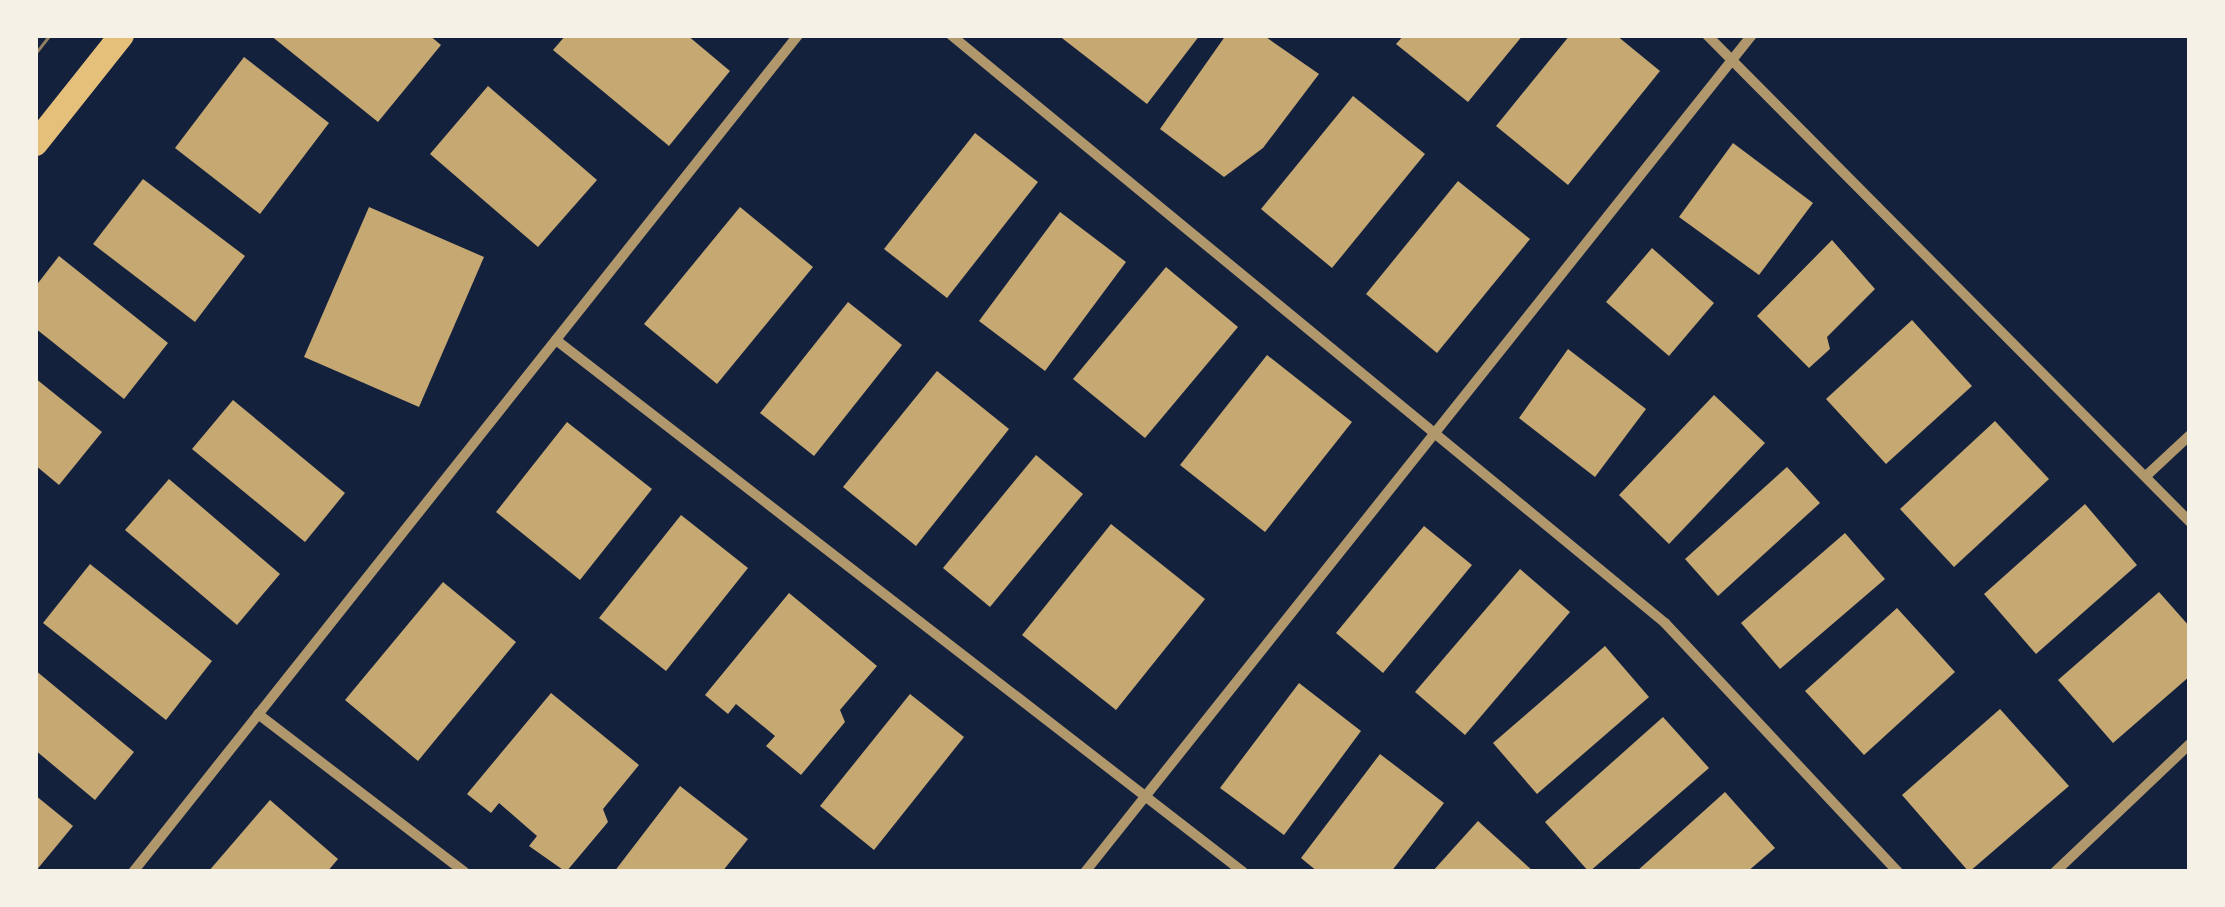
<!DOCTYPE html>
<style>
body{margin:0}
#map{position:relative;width:2225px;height:907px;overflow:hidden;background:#14213d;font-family:Lato,sans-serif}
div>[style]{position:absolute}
.building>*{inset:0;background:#c6a872}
.minor>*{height:10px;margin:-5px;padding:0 5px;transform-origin:5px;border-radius:5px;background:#b1986c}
.primary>*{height:25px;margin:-12.5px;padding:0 12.5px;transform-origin:12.5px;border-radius:12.5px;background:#e5c07b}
.tram>*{height:2.5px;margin:-1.25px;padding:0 1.25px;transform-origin:1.25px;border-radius:1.25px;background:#918062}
span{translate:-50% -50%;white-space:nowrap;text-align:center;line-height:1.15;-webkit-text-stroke:8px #f6f1e7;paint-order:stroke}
.frame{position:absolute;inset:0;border:38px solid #f6f1e7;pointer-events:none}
</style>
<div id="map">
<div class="building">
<i style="clip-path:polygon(270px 35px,429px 35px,441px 45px,378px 122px)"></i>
<i style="clip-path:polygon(566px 35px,687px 35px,730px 71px,669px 146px,553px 50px)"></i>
<i style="clip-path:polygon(1058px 35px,1200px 35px,1147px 104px)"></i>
<i style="clip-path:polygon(1226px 35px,1263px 35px,1319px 74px,1263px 148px,1224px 177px,1160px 129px)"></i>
<i style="clip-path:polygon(1404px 35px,1523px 35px,1468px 102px,1396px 44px)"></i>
<i style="clip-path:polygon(1570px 35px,1616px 35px,1660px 71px,1568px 185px,1496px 126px)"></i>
<i style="clip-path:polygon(244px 57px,329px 123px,260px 214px,175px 148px)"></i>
<i style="clip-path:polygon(488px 86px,597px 180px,538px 247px,430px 154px)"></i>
<i style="clip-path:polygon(1353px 96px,1425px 154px,1332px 268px,1261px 209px)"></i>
<i style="clip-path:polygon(975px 133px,1038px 182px,947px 298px,884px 249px)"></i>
<i style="clip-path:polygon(1733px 143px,1813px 203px,1759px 275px,1679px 217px)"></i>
<i style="clip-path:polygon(143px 179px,245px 256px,195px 322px,93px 244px)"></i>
<i style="clip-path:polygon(1458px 181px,1530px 239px,1437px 353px,1366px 294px)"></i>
<i style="clip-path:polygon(369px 207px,484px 257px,419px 407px,304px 357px)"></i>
<i style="clip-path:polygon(740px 207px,813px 267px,717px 384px,644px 324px)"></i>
<i style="clip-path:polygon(1060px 212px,1126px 262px,1045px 371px,979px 321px)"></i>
<i style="clip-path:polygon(1832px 240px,1875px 289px,1827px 337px,1830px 349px,1809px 368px,1757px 316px)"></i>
<i style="clip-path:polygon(1652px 248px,1714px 303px,1669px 356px,1606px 302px)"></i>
<i style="clip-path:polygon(59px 256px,168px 343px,124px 399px,35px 328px,35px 287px)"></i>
<i style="clip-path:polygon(1166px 267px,1238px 327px,1145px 438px,1073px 379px)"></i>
<i style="clip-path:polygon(848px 302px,902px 345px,814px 456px,760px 413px)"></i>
<i style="clip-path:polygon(1912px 320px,1972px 386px,1886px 464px,1826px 399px)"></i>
<i style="clip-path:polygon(1568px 349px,1646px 409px,1595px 477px,1519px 418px)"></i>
<i style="clip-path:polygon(1267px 355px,1352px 422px,1265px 532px,1180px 465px)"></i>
<i style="clip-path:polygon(937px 371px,1009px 429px,916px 546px,843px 487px)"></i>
<i style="clip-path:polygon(35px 378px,102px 432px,59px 485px,35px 465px)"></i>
<i style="clip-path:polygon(1714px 395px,1765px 443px,1669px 544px,1619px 495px)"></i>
<i style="clip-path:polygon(233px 400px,345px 493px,305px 542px,192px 449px)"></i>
<i style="clip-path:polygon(1995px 421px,2049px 479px,1954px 567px,1900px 509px)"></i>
<i style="clip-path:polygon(567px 422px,652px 489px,580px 580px,496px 512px)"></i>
<i style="clip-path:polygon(1036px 455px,1083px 494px,990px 607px,943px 568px)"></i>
<i style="clip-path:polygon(1787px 467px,1820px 503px,1718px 596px,1685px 559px)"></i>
<i style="clip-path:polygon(169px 479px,280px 574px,237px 625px,125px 530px)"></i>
<i style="clip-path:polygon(2085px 504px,2137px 565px,2036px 654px,1984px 594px)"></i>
<i style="clip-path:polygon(681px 515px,748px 568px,666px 671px,599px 618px)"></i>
<i style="clip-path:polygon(1111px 524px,1205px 599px,1116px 710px,1022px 635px)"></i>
<i style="clip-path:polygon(1424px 526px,1472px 565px,1383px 673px,1336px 633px)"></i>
<i style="clip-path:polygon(1845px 533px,1885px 579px,1780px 669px,1741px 623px)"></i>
<i style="clip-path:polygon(90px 564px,212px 661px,166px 720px,43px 623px)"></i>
<i style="clip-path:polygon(1520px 569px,1570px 612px,1465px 735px,1415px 692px)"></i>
<i style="clip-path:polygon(443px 582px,516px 642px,418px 761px,345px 700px)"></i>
<i style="clip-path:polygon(2159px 592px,2190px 627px,2190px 676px,2113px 743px,2058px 680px)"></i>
<i style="clip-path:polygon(789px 593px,877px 666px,840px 710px,845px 722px,801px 775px,766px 746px,775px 736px,736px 704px,728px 714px,705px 695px)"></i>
<i style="clip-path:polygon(1897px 608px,1955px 672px,1864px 755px,1805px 691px)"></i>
<i style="clip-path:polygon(1605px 646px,1649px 697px,1537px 794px,1493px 743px)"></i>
<i style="clip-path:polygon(35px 670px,134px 752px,95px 800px,35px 750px)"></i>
<i style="clip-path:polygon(1299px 683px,1361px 731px,1284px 835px,1220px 788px)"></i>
<i style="clip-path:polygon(551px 693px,639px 765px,603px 809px,608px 822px,566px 872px,529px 846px,537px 836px,499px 803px,491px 813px,467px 794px)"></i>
<i style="clip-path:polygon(910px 694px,964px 737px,874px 850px,820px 806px)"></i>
<i style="clip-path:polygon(2000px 709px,2069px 786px,1969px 872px,1902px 795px)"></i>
<i style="clip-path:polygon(1663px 717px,1709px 768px,1589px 872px,1545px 822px)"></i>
<i style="clip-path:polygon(1380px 754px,1444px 803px,1391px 872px,1318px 872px,1301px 858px)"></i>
<i style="clip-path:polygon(680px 786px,748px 839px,722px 872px,614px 872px)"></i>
<i style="clip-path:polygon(1725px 792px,1775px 848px,1747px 872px,1636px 872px)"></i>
<i style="clip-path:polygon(35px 795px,73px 826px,35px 872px)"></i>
<i style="clip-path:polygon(270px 800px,338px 859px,327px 872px,208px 872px)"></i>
<i style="clip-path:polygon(1478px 821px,1534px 872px,1432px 872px)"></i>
</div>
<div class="minor">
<i style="left:951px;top:35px;width:925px;rotate:39.47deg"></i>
<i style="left:1665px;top:623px;width:341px;rotate:46.9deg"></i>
<i style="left:1707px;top:35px;width:686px;rotate:45.24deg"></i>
<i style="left:556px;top:340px;width:869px;rotate:37.75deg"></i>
<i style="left:2146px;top:476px;width:60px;rotate:-43deg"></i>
<i style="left:258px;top:714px;width:260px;rotate:37.4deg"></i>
<i style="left:133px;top:872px;width:1069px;rotate:-51.53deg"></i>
<i style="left:1085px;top:872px;width:1070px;rotate:-51.45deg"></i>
<i style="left:2055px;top:872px;width:186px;rotate:-43.5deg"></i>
</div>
<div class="primary">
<i style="left:35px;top:143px;width:138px;rotate:-51.5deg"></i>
</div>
<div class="tram">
<i style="left:35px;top:54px;width:24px;rotate:-52deg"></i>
</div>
<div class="frame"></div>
</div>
